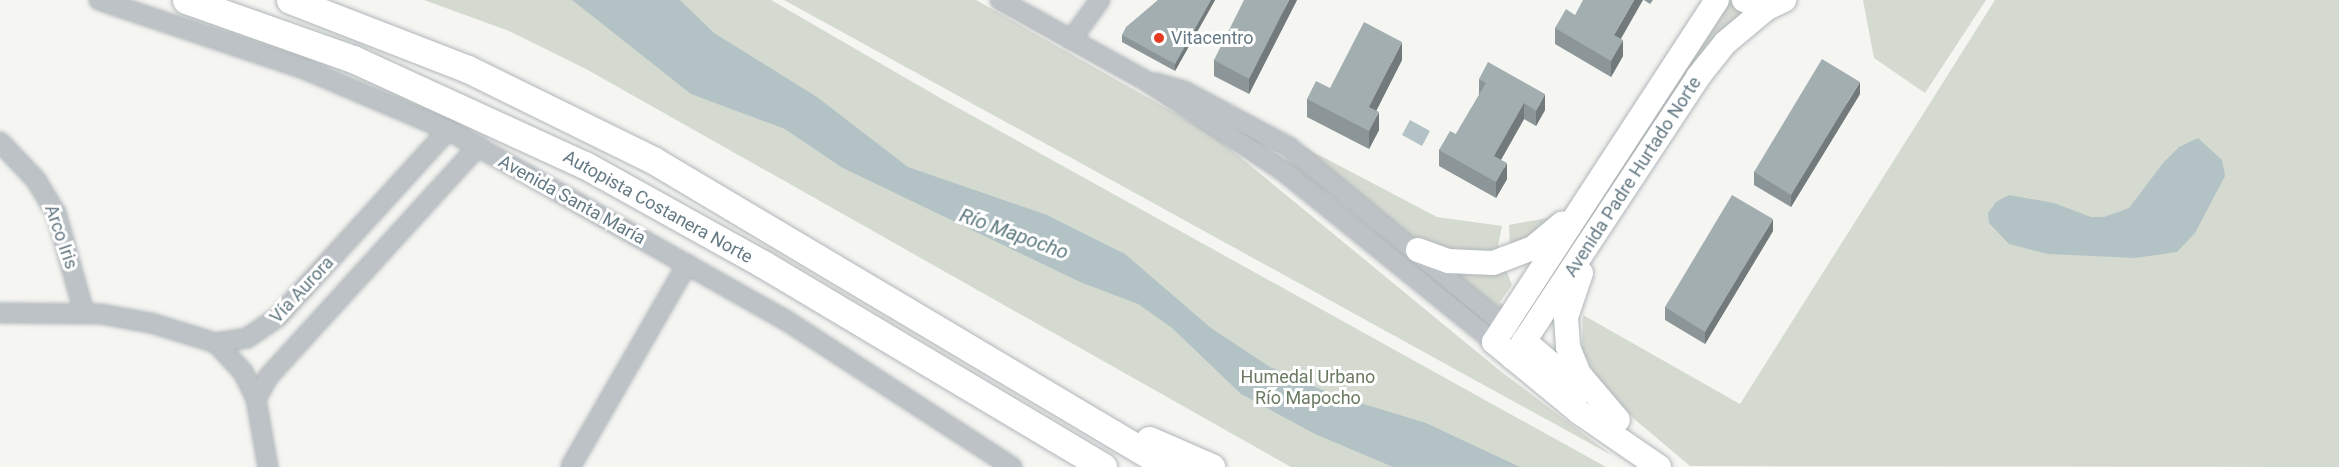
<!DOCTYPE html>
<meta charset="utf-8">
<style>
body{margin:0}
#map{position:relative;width:2339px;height:467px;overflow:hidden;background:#f5f5f2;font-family:Roboto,sans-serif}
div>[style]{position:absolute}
.green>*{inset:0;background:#d5dad1}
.water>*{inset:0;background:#b3c3c5}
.roads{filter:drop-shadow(0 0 2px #b0b6b9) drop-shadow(0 0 2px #b0b6b9)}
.minor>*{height:18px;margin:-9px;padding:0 9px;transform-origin:9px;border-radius:9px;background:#bcc2c5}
.major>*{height:24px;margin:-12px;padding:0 12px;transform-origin:12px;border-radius:12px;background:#fff}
.highway>*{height:27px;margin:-13.5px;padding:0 13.5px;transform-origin:13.5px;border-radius:13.5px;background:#fff}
.wall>*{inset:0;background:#8c9698}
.shaded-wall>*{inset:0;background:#727a7c}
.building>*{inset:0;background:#a3aeb1}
.dots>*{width:16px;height:16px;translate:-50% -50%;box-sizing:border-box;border:3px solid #fff;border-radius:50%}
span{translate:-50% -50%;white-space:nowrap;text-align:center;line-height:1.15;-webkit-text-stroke:6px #fff;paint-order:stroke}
.poi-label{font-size:18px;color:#647983}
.left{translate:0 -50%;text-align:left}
.street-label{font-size:18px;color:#647983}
.park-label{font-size:18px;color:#6a7a63}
.water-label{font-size:20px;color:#5f7b80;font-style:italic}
</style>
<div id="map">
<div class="green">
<i style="clip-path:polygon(424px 0,771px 0,942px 99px,1606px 467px,1291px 467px,586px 69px,509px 31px)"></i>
<i style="clip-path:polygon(784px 0,976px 0,1212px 134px,1499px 370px,1613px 456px)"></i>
<i style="clip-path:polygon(1863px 0,1986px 0,1925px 93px,1874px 58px)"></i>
<i style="clip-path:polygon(1995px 0,2339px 0,2339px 467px,1690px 466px,1633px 418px,1594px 373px,1582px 349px,1583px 315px,1740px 404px)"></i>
<i style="clip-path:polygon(1730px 1px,1742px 13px,1694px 61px,1530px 313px,1527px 310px)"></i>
<i style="clip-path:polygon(1281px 135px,1437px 217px,1502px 226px,1498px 246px,1502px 254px,1493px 256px,1415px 244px)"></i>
<i style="clip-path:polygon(1244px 137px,1308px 172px,1361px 214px,1478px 314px,1364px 218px)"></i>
<i style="clip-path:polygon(1558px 208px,1533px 236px,1510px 250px,1509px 225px,1547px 218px)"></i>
<i style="clip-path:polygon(1505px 267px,1512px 285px,1500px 302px,1504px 306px,1499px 312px,1451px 273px,1474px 275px)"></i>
</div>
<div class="water">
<i style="clip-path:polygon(572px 0,680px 0,714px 33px,817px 97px,908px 167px,1047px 215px,1125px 254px,1211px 328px,1270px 367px,1334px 395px,1426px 423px,1520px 467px,1393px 467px,1315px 434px,1241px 394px,1172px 328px,1138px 304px,1080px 282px,841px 167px,785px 129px,691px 94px)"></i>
<i style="clip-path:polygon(1410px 120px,1430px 131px,1422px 146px,1402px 135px)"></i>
<i style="clip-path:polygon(2198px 138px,2222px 160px,2225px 176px,2195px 233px,2177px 252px,2135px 258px,2048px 254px,2009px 244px,1989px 223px,1988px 213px,1996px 202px,2009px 195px,2054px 203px,2091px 217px,2104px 217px,2129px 208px,2163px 163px,2179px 147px)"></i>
</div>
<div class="roads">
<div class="minor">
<i style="left:99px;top:0;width:216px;rotate:18.6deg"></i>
<i style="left:304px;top:69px;width:156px;rotate:23deg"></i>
<i style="left:448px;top:130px;width:386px;rotate:29.4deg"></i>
<i style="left:784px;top:319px;width:272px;rotate:33deg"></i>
<i style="left:1000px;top:0;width:167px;rotate:29deg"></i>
<i style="left:1146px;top:81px;width:164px;rotate:33.3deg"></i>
<i style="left:1283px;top:171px;width:272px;rotate:39deg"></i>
<i style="left:1071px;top:40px;width:49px;rotate:-54.1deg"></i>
<i style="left:1156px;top:83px;width:29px;rotate:16deg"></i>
<i style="left:1184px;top:91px;width:119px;rotate:28.1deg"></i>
<i style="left:1289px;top:147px;width:292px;rotate:39.6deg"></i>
<i style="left:0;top:142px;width:52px;rotate:46.5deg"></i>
<i style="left:36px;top:180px;width:39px;rotate:59deg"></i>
<i style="left:56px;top:213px;width:103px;rotate:74.2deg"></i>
<i style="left:0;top:313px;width:101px;rotate:0.6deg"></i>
<i style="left:101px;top:314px;width:51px;rotate:10.2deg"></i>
<i style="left:151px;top:323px;width:68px;rotate:17.1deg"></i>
<i style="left:216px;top:343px;width:31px;rotate:-9deg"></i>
<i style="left:247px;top:338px;width:37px;rotate:-34deg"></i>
<i style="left:278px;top:317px;width:253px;rotate:-47.7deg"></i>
<i style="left:216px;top:343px;width:40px;rotate:47deg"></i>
<i style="left:243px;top:372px;width:30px;rotate:64deg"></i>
<i style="left:256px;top:399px;width:69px;rotate:80deg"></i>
<i style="left:256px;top:399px;width:26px;rotate:-61deg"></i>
<i style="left:269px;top:376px;width:311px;rotate:-47.7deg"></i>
<i style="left:571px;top:466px;width:233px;rotate:-60.1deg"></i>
</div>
<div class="major">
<i style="left:1744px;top:0;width:24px;rotate:19deg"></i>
<i style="left:1767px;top:8px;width:19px;rotate:-25deg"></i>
<i style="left:1418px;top:250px;width:32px;rotate:20deg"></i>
<i style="left:1448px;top:261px;width:45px;rotate:2.5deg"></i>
<i style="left:1493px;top:263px;width:43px;rotate:-20.6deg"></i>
<i style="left:1533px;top:248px;width:38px;rotate:-40deg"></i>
<i style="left:1581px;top:273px;width:46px;rotate:108.8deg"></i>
<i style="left:1566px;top:317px;width:30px;rotate:86deg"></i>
<i style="left:1568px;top:347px;width:29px;rotate:68deg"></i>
<i style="left:1579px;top:374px;width:60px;rotate:49.7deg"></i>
<i style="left:1524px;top:341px;width:77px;rotate:40.3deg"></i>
<i style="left:1513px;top:358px;width:336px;rotate:-56.6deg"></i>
<i style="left:1698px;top:77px;width:43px;rotate:-51.5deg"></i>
<i style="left:1725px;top:43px;width:55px;rotate:-39.8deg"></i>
<i style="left:1659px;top:467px;width:97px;rotate:-145.5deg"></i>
<i style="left:1579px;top:412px;width:110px;rotate:-140.5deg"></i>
<i style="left:1494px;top:342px;width:408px;rotate:-56.9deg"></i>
</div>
<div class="highway">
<i style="left:186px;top:0;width:177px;rotate:19.5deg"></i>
<i style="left:353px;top:59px;width:255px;rotate:24.6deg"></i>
<i style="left:585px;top:165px;width:204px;rotate:29.1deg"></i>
<i style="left:763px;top:264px;width:396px;rotate:30.8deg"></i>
<i style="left:290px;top:0;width:191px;rotate:21.2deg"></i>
<i style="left:468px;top:69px;width:206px;rotate:26.2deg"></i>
<i style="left:653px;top:160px;width:600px;rotate:30.75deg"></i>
<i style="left:1149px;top:440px;width:68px;rotate:23.5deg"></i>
</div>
</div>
<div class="wall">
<i style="clip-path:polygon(1158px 0,1215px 0,1175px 71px,1122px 42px,1122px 35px)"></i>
<i style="clip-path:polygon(1297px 0,1249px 94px,1214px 76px,1214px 60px)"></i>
<i style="clip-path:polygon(1644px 0,1653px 0,1650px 4px)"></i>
<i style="clip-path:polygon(1575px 15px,1621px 39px,1623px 56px,1611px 77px,1555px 44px,1555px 28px)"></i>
<i style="clip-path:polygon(1402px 60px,1376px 111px,1379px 130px,1369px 149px,1307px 117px,1307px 99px,1330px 88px)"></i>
<i style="clip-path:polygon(1479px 79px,1545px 110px,1536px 126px,1524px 119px,1501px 160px,1507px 179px,1496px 198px,1439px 166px,1439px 150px,1456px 134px,1479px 95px)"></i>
<i style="clip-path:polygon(1860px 94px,1791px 207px,1754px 185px,1754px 172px)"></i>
<i style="clip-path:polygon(1773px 231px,1705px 344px,1665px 320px,1665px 307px)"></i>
</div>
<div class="shaded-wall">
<i style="clip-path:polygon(1211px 0,1215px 0,1175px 71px,1175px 64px)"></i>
<i style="clip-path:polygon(1289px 0,1297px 0,1249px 94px,1249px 79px)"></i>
<i style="clip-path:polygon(1634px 0,1643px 0,1614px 51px,1614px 35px)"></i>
<i style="clip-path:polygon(1623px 40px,1623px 56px,1611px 77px,1611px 61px)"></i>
<i style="clip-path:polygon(1402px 42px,1402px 60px,1369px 125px,1369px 107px)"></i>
<i style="clip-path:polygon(1860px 82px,1860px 94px,1791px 207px,1791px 195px)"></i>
<i style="clip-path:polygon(1545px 94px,1545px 110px,1536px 126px,1536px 111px)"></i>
<i style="clip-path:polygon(1524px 103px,1524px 119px,1494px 172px,1494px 156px)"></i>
<i style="clip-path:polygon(1379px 112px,1379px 130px,1369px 149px,1369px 131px)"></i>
<i style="clip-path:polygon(1507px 163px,1507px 179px,1496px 198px,1496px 182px)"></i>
<i style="clip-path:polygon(1773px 219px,1773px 231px,1705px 344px,1705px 332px)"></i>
</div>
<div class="building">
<i style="clip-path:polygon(1158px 0,1211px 0,1175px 64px,1122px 35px,1126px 27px)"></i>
<i style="clip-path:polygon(1244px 0,1289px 0,1249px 79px,1214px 60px)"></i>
<i style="clip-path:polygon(1583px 0,1634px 0,1614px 35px,1623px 40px,1611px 61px,1555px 28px,1566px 9px,1575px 15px)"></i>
<i style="clip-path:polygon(1364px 22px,1402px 42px,1369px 107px,1379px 112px,1369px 131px,1307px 99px,1316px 81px,1330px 88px)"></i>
<i style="clip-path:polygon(1822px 59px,1860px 82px,1791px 195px,1754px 172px)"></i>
<i style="clip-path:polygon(1488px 62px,1545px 94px,1536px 111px,1524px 103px,1494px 156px,1507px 163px,1496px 182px,1439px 150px,1450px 131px,1456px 134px,1486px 83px,1479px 79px)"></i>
<i style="clip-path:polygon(1732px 195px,1773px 219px,1705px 332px,1665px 307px)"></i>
</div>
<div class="dots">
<i style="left:1159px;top:38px;background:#e53a22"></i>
</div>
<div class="poi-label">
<span class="left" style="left:1171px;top:38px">Vitacentro</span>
</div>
<div class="street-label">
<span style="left:1633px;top:177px;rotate:-57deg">Avenida Padre Hurtado Norte</span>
<span style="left:572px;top:200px;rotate:29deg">Avenida Santa María</span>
<span style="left:658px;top:207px;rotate:29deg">Autopista Costanera Norte</span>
<span style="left:61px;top:237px;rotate:71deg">Arco Iris</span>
<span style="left:302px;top:290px;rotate:-47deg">Vía Aurora</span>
</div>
<div class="park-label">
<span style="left:1308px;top:388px">Humedal Urbano<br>Río Mapocho</span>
</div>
<div class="water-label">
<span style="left:1014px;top:234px;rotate:20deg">Río Mapocho</span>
</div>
</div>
